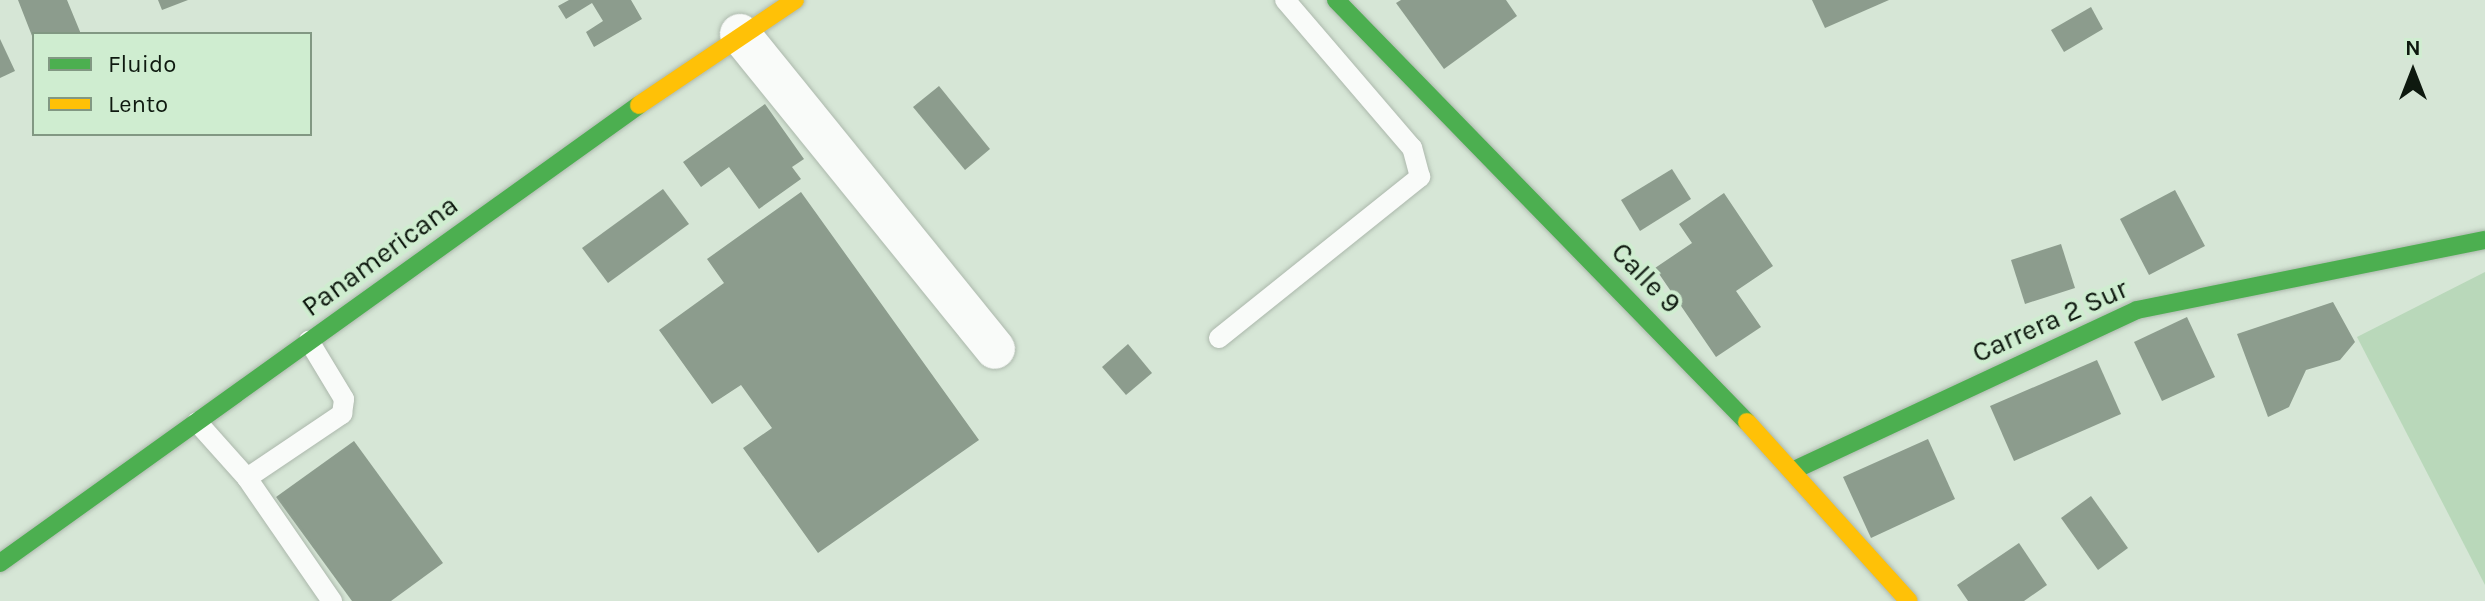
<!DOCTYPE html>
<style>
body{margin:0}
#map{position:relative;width:2485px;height:601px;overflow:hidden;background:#d6e6d6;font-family:Karla,sans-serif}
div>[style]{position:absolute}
.green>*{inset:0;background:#b9d8ba}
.building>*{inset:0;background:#8c9c8d}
.roads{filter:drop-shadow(0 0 2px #acb8ac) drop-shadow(0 0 2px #acb8ac)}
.lane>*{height:20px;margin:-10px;padding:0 10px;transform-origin:10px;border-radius:10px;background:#f9fbf9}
.street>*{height:40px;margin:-20px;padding:0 20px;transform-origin:20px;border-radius:20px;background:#f9fbf9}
.fast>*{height:18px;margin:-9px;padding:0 9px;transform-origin:9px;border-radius:9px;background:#4caf50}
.slow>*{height:18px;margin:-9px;padding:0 9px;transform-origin:9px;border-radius:9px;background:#ffc107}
span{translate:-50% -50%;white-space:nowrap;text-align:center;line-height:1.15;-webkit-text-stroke:8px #cfedd0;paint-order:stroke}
.street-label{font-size:28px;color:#0e190f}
.legend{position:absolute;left:32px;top:32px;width:280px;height:104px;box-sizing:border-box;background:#cfedd0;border:2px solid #829883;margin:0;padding:10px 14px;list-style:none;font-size:24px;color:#0e190f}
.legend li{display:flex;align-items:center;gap:16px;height:40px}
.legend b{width:40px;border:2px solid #829883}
.north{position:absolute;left:2373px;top:32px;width:80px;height:80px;-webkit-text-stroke:6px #cfedd0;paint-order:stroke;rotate:0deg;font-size:22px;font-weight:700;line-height:32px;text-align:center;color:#0e190f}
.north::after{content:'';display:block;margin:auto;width:28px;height:36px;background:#0e190f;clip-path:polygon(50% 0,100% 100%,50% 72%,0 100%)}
</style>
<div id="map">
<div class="green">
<i style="clip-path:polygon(2485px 272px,2485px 585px,2357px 337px)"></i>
</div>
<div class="building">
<i style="clip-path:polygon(18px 0,67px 0,81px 34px,34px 34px,34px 41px)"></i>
<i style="clip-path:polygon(158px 0,188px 0,162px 10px)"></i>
<i style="clip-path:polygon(569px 0,631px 0,642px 19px,594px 47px,586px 32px,603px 21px,592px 3px,566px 19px,558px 6px)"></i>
<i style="clip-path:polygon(1401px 0,1506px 0,1517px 16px,1444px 69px,1396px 3px)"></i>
<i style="clip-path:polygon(1812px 0,1889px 0,1825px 28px)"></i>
<i style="clip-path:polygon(2091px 7px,2103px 29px,2064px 52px,2051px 30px)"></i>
<i style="clip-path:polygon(0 39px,15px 71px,0 78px)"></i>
<i style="clip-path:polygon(939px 86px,990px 149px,965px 170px,913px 107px)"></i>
<i style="clip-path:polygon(765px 104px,804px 159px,792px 167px,801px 179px,759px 209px,729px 167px,701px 187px,683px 162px)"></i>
<i style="clip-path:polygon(1672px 169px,1691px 199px,1640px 231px,1621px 200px)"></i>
<i style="clip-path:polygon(663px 189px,689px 224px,608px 283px,582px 248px)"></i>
<i style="clip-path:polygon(2175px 190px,2205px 246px,2149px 275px,2120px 219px)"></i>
<i style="clip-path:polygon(801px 192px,979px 440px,818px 553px,743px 448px,772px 428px,741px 385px,712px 404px,659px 330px,724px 283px,707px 259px)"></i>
<i style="clip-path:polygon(1724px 193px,1773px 266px,1736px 291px,1761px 327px,1716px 357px,1655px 268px,1692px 243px,1679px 224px)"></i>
<i style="clip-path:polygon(2061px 244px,2075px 288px,2025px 304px,2011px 260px)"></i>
<i style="clip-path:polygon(2333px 302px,2355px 342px,2340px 360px,2306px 370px,2289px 407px,2268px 417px,2237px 334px)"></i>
<i style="clip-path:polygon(2187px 317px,2215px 377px,2162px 401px,2134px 342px)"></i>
<i style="clip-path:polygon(1128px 344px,1152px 373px,1126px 395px,1102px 367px)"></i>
<i style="clip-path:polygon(2097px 360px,2121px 414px,2014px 461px,1990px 406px)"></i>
<i style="clip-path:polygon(1928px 439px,1955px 499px,1871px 538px,1843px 477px)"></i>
<i style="clip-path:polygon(354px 441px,443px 563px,391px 601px,352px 601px,276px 497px)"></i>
<i style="clip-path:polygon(2091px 496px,2128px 548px,2098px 570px,2061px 518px)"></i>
<i style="clip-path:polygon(2019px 543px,2047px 585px,2024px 601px,1968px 601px,1957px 585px)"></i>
</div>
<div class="roads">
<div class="lane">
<i style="left:1219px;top:338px;width:258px;rotate:-38.7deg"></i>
<i style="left:1420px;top:177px;width:30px;rotate:-105deg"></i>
<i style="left:1412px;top:148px;width:195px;rotate:-130.6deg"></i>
<i style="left:197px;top:422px;width:75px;rotate:48.2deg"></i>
<i style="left:247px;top:478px;width:115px;rotate:-34deg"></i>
<i style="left:342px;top:414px;width:15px;rotate:-82deg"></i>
<i style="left:344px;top:399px;width:68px;rotate:-121.1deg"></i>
<i style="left:247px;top:478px;width:150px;rotate:55.4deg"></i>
</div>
<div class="street">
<i style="left:740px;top:34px;width:405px;rotate:51deg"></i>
</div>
<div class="fast">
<i style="left:1336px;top:0;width:589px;rotate:45.76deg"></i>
<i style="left:1794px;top:470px;width:378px;rotate:-25deg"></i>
<i style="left:2137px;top:310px;width:355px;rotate:-11.4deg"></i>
<i style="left:0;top:563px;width:786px;rotate:-35.63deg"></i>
</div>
<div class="slow">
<i style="left:639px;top:105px;width:188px;rotate:-33.9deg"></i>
<i style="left:1747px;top:422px;width:241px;rotate:47.9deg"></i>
</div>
</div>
<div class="street-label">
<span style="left:380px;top:256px;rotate:-36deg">Panamericana</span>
<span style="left:1646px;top:278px;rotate:46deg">Calle 9</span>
<span style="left:2050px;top:321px;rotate:-24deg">Carrera 2 Sur</span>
</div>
<ul class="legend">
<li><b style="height:10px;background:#4caf50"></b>Fluido</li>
<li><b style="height:10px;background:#ffc107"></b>Lento</li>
</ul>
<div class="north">N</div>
</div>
